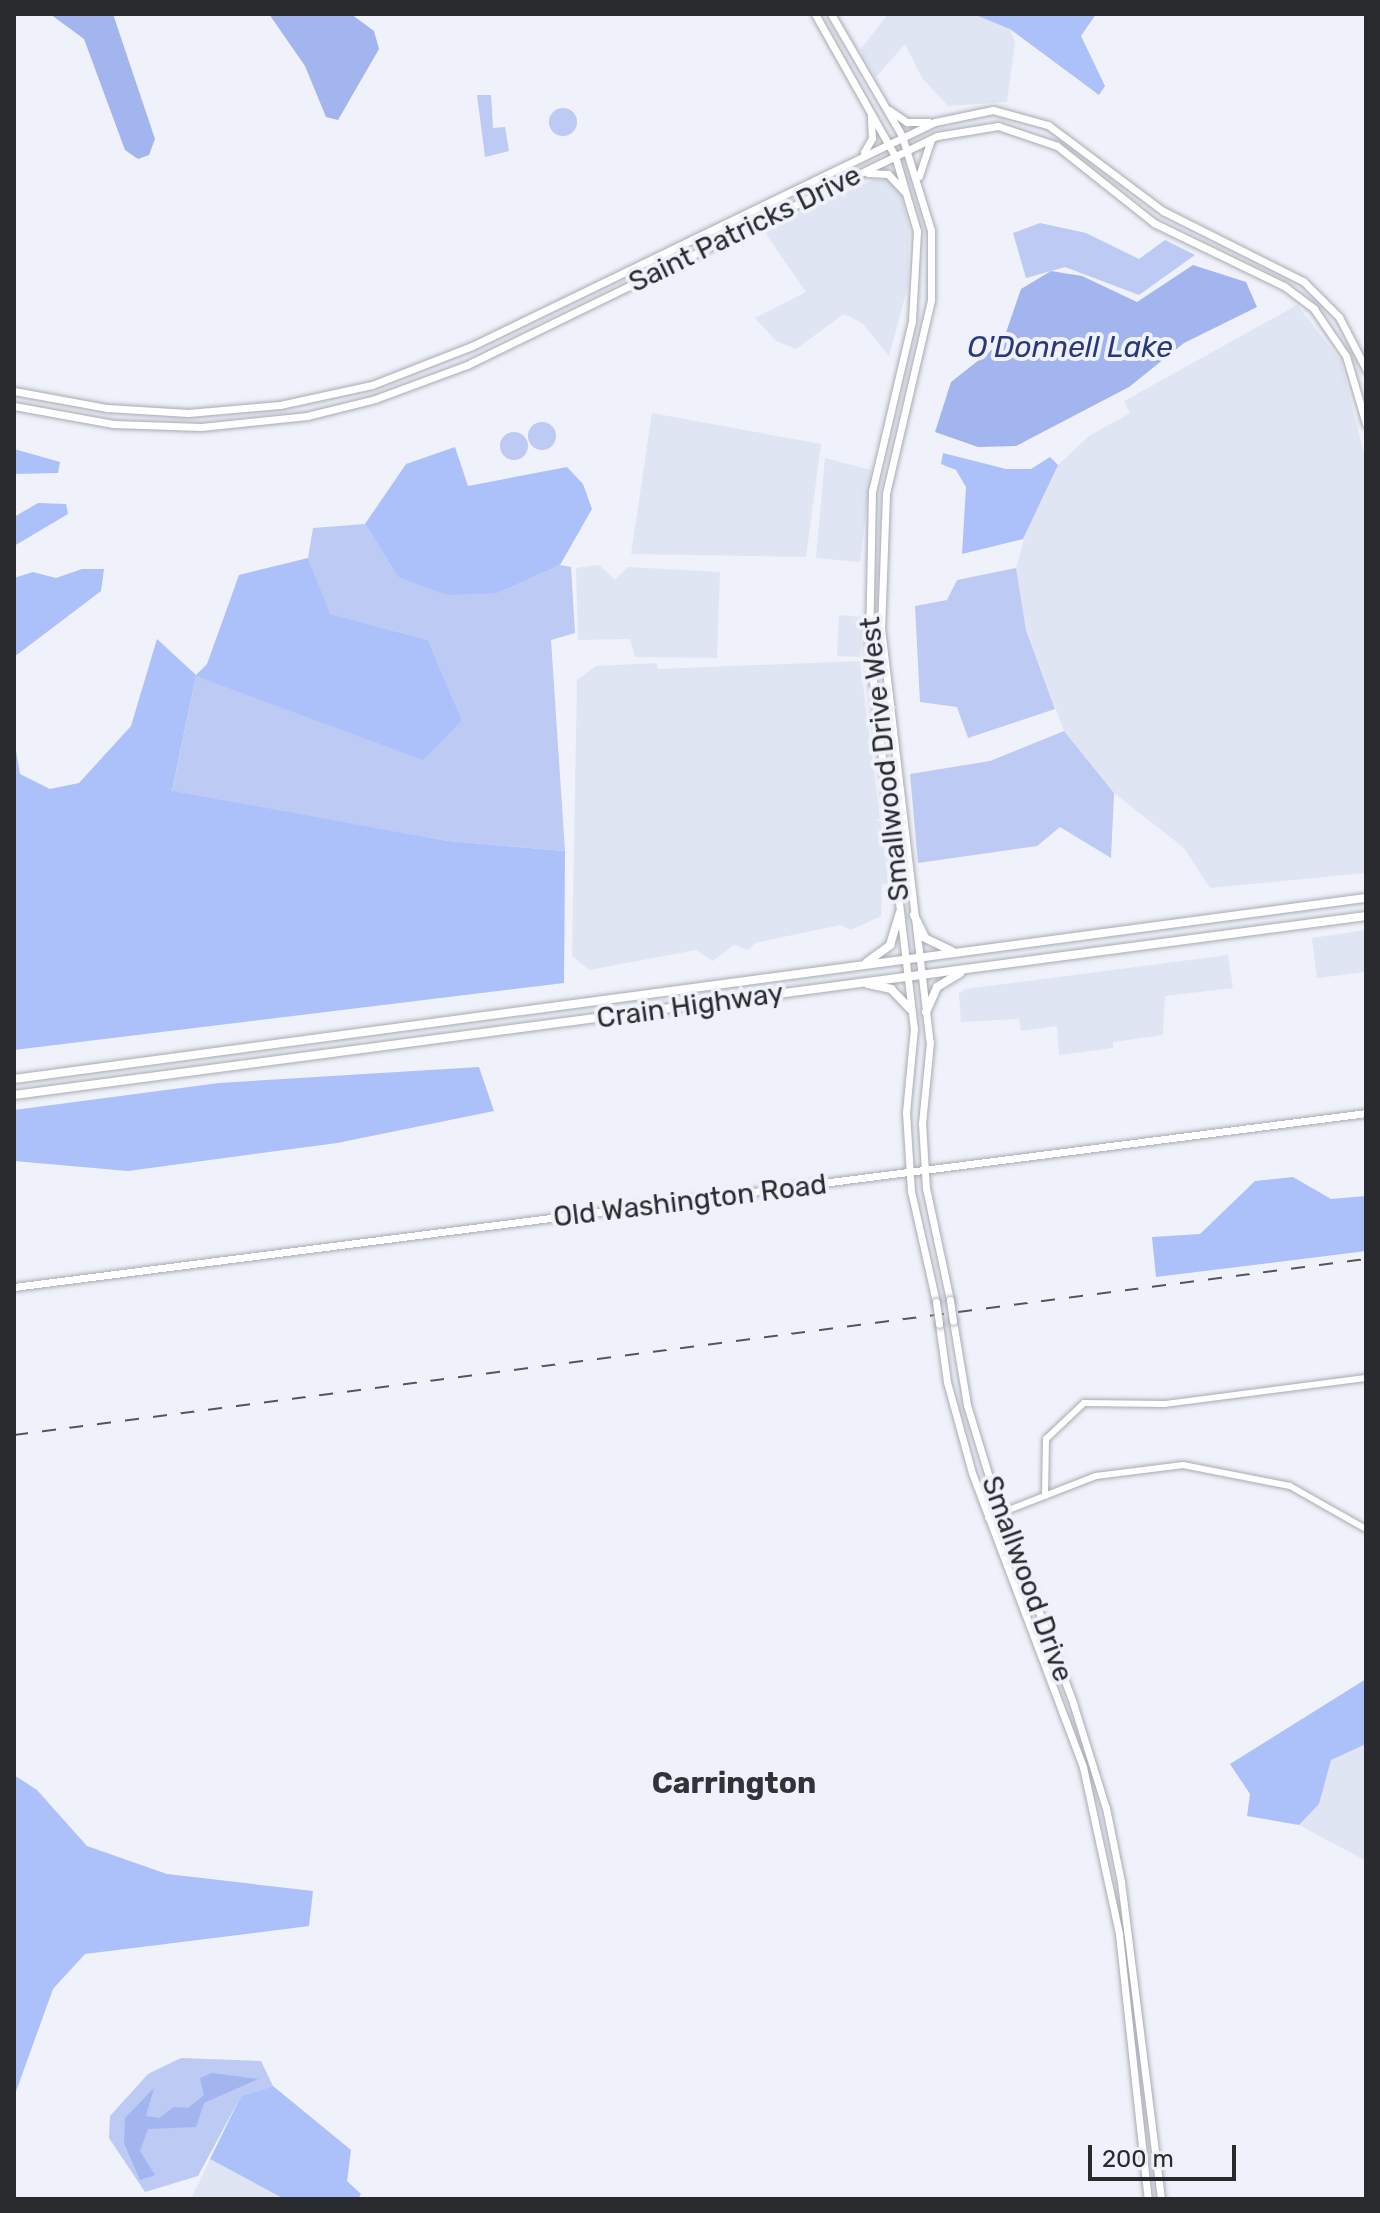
<!DOCTYPE html>
<style>
body{margin:0}
#map{position:relative;width:1380px;height:2213px;overflow:hidden;background:#eff2fa;font-family:Rubik,sans-serif}
div>[style]{position:absolute}
.built>*{inset:0;background:#e0e5f4}
.green>*{inset:0;background:#bccaf4}
.round{border-radius:50%}
.forest>*{inset:0;background:#acc0fa}
.water>*{inset:0;background:#a2b5ef}
.roads{filter:drop-shadow(0 0 2px #a8abb2) drop-shadow(0 0 2px #a8abb2)}
.tertiary>*{height:6px;margin:-3px;padding:0 3px;transform-origin:3px;border-radius:3px;background:#fff}
.secondary>*{height:7px;margin:-3.5px;padding:0 3.5px;transform-origin:3.5px;border-radius:3.5px;background:#fff}
.trunk>*{height:8px;margin:-4px;padding:0 4px;transform-origin:4px;border-radius:4px;background:#fff}
.rail>*{height:2px;margin-top:-1px;transform-origin:0;background:repeating-linear-gradient(90deg,#535559 0 14px,transparent 0 28px)}
.bridges{filter:drop-shadow(0 0 2px #a8abb2) drop-shadow(0 0 2px #a8abb2)}
.secondary-bridge>*{height:7px;margin:-3.5px;padding:0 3.5px;transform-origin:3.5px;border-radius:3.5px;background:#fff}
span{translate:-50% -50%;white-space:nowrap;text-align:center;line-height:1.15;-webkit-text-stroke:8px #eff2fa;paint-order:stroke}
.street-label{font-size:28px;color:#292a2d}
.water-label{font-size:30px;color:#29397c;font-style:italic}
.neighbourhood-label{font-size:30px;color:#313338;font-weight:700}
.frame{position:absolute;inset:0;border:16px solid #292a2d;pointer-events:none}
.scale{position:absolute;left:1088px;top:2145px;width:148px;height:36px;box-sizing:border-box;border:4px solid #292a2d;border-top:0;padding-left:10px;font-size:24px;line-height:28px;white-space:nowrap;color:#292a2d;-webkit-text-stroke:6px #eff2fa;paint-order:stroke}
</style>
<div id="map">
<div class="built">
<i style="clip-path:polygon(888px 14px,973px 14px,1010px 29px,1015px 42px,1007px 102px,948px 106px,922px 78px,905px 44px,876px 77px,860px 50px)"></i>
<i style="clip-path:polygon(873px 180px,888px 180px,900px 192px,909px 227px,908px 286px,889px 356px,862px 323px,844px 314px,796px 349px,776px 341px,755px 318px,806px 292px,763px 230px)"></i>
<i style="clip-path:polygon(1297px 305px,1341px 361px,1366px 462px,1366px 873px,1210px 888px,1184px 848px,1114px 793px,1064px 731px,1026px 630px,1016px 568px,1033px 508px,1058px 465px,1089px 436px,1130px 413px,1124px 401px)"></i>
<i style="clip-path:polygon(652px 413px,821px 444px,806px 557px,631px 554px)"></i>
<i style="clip-path:polygon(825px 458px,871px 470px,860px 562px,816px 558px)"></i>
<i style="clip-path:polygon(599px 565px,615px 580px,628px 567px,720px 572px,717px 658px,635px 657px,630px 639px,578px 640px,576px 568px)"></i>
<i style="clip-path:polygon(839px 615px,864px 617px,860px 657px,837px 656px)"></i>
<i style="clip-path:polygon(860px 661px,888px 883px,882px 885px,881px 916px,851px 930px,840px 925px,755px 943px,748px 950px,734px 945px,713px 961px,696px 950px,589px 970px,572px 956px,577px 680px,596px 666px,657px 663px,658px 669px)"></i>
<i style="clip-path:polygon(1366px 930px,1366px 972px,1317px 978px,1312px 938px)"></i>
<i style="clip-path:polygon(1228px 955px,1233px 988px,1165px 996px,1163px 1035px,1113px 1042px,1113px 1048px,1059px 1055px,1057px 1026px,1021px 1031px,1019px 1019px,961px 1022px,959px 994px,965px 989px)"></i>
<i style="clip-path:polygon(1366px 1744px,1366px 1861px,1299px 1825px,1319px 1804px,1330px 1760px)"></i>
<i style="clip-path:polygon(210px 2159px,284px 2199px,191px 2199px)"></i>
</div>
<div class="green">
<i style="clip-path:polygon(477px 95px,491px 95px,493px 128px,505px 127px,509px 151px,485px 157px)"></i>
<i class="round" style="left:549px;top:108px;width:28px;height:28px"></i>
<i style="clip-path:polygon(1040px 223px,1086px 233px,1139px 259px,1165px 240px,1195px 255px,1139px 295px,1065px 267px,1026px 278px,1013px 233px)"></i>
<i class="round" style="left:528px;top:422px;width:28px;height:28px"></i>
<i class="round" style="left:500px;top:432px;width:28px;height:28px"></i>
<i style="clip-path:polygon(365px 524px,398px 577px,498px 593px,560px 565px,571px 567px,575px 633px,551px 640px,565px 851px,448px 841px,172px 792px,196px 676px,462px 720px,428px 640px,329px 614px,308px 558px,313px 528px)"></i>
<i style="clip-path:polygon(1016px 568px,1026px 630px,1055px 709px,968px 738px,957px 707px,920px 702px,915px 606px,947px 600px,957px 580px)"></i>
<i style="clip-path:polygon(1064px 731px,1114px 793px,1111px 858px,1060px 827px,1037px 846px,918px 863px,910px 774px,990px 761px)"></i>
<i style="clip-path:polygon(181px 2058px,261px 2061px,273px 2086px,241px 2096px,198px 2176px,145px 2192px,109px 2138px,110px 2116px,148px 2074px)"></i>
</div>
<div class="forest">
<i style="clip-path:polygon(973px 14px,1096px 14px,1081px 36px,1105px 86px,1099px 95px,1010px 29px)"></i>
<i style="clip-path:polygon(455px 447px,468px 486px,567px 467px,583px 484px,592px 509px,560px 565px,498px 593px,447px 595px,398px 577px,365px 524px,406px 464px)"></i>
<i style="clip-path:polygon(14px 449px,60px 462px,58px 473px,14px 474px)"></i>
<i style="clip-path:polygon(943px 453px,1006px 469px,1031px 469px,1050px 457px,1058px 465px,1023px 539px,962px 554px,966px 487px,956px 470px,941px 464px)"></i>
<i style="clip-path:polygon(38px 503px,66px 504px,68px 514px,14px 546px,14px 517px)"></i>
<i style="clip-path:polygon(308px 558px,330px 614px,428px 640px,462px 720px,423px 760px,196px 676px,172px 791px,448px 841px,565px 851px,564px 983px,14px 1050px,14px 739px,20px 774px,50px 789px,79px 783px,131px 726px,157px 639px,196px 675px,207px 664px,239px 575px)"></i>
<i style="clip-path:polygon(82px 569px,104px 569px,101px 591px,14px 657px,14px 578px,33px 572px,56px 578px)"></i>
<i style="clip-path:polygon(479px 1067px,494px 1111px,337px 1143px,128px 1171px,14px 1161px,14px 1110px,219px 1083px)"></i>
<i style="clip-path:polygon(1293px 1177px,1331px 1199px,1366px 1196px,1366px 1251px,1156px 1277px,1152px 1237px,1200px 1234px,1255px 1181px)"></i>
<i style="clip-path:polygon(1366px 1679px,1366px 1744px,1331px 1760px,1319px 1804px,1299px 1825px,1247px 1816px,1250px 1794px,1230px 1764px)"></i>
<i style="clip-path:polygon(14px 1775px,37px 1790px,87px 1846px,167px 1874px,313px 1891px,309px 1926px,85px 1954px,53px 1989px,14px 2097px)"></i>
<i style="clip-path:polygon(273px 2086px,351px 2150px,347px 2181px,361px 2194px,358px 2199px,284px 2199px,210px 2159px,241px 2096px)"></i>
</div>
<div class="water">
<i style="clip-path:polygon(50px 14px,113px 14px,155px 139px,149px 155px,138px 159px,125px 150px,84px 39px)"></i>
<i style="clip-path:polygon(269px 14px,351px 14px,374px 31px,379px 49px,338px 120px,326px 117px,305px 66px)"></i>
<i style="clip-path:polygon(1193px 265px,1246px 282px,1257px 307px,1184px 343px,1129px 387px,1016px 446px,978px 447px,935px 432px,951px 382px,1003px 341px,1021px 289px,1051px 271px,1082px 276px,1137px 302px)"></i>
<i style="clip-path:polygon(212px 2073px,258px 2079px,204px 2103px,196px 2127px,148px 2129px,140px 2151px,155px 2175px,140px 2180px,124px 2143px,125px 2118px,154px 2088px,146px 2116px,159px 2118px,174px 2107px,188px 2108px,204px 2095px,200px 2078px)"></i>
</div>
<div class="roads">
<div class="tertiary">
<i style="left:1045px;top:1496px;width:57px;rotate:-89deg"></i>
<i style="left:1046px;top:1439px;width:52px;rotate:-43.5deg"></i>
<i style="left:1084px;top:1403px;width:81px;rotate:0.7deg"></i>
<i style="left:1165px;top:1404px;width:203px;rotate:-7.4deg"></i>
<i style="left:988px;top:1518px;width:116px;rotate:-21.3deg"></i>
<i style="left:1096px;top:1476px;width:88px;rotate:-7.2deg"></i>
<i style="left:1183px;top:1465px;width:109px;rotate:11.1deg"></i>
<i style="left:1290px;top:1486px;width:87px;rotate:29.5deg"></i>
</div>
<div class="secondary">
<i style="left:815px;top:14px;width:163px;rotate:60.6deg"></i>
<i style="left:895px;top:156px;width:78px;rotate:73.7deg"></i>
<i style="left:917px;top:231px;width:90px;rotate:93.2deg"></i>
<i style="left:912px;top:321px;width:175px;rotate:103.2deg"></i>
<i style="left:872px;top:491px;width:156px;rotate:91.1deg"></i>
<i style="left:869px;top:647px;width:384px;rotate:83.3deg"></i>
<i style="left:914px;top:1028px;width:84px;rotate:95.4deg"></i>
<i style="left:906px;top:1112px;width:79px;rotate:86.4deg"></i>
<i style="left:911px;top:1191px;width:114px;rotate:77.3deg"></i>
<i style="left:831px;top:14px;width:141px;rotate:59.8deg"></i>
<i style="left:902px;top:136px;width:98px;rotate:72.9deg"></i>
<i style="left:931px;top:230px;width:70px;rotate:90deg"></i>
<i style="left:931px;top:300px;width:199px;rotate:103.1deg"></i>
<i style="left:886px;top:494px;width:134px;rotate:92.1deg"></i>
<i style="left:881px;top:628px;width:417px;rotate:83.3deg"></i>
<i style="left:930px;top:1042px;width:81px;rotate:95.6deg"></i>
<i style="left:922px;top:1123px;width:65px;rotate:86.5deg"></i>
<i style="left:926px;top:1188px;width:115px;rotate:77.9deg"></i>
<i style="left:889px;top:110px;width:22px;rotate:34deg"></i>
<i style="left:907px;top:122px;width:22px"></i>
<i style="left:864px;top:152px;width:16px;rotate:-60deg"></i>
<i style="left:872px;top:138px;width:22px;rotate:-93deg"></i>
<i style="left:868px;top:173px;width:20px;rotate:3deg"></i>
<i style="left:888px;top:174px;width:23px;rotate:47deg"></i>
<i style="left:919px;top:176px;width:38px;rotate:-72deg"></i>
<i style="left:14px;top:391px;width:95px;rotate:10.4deg"></i>
<i style="left:107px;top:408px;width:81px;rotate:3.5deg"></i>
<i style="left:188px;top:413px;width:92px;rotate:-5deg"></i>
<i style="left:280px;top:405px;width:94px;rotate:-12.3deg"></i>
<i style="left:372px;top:385px;width:107px;rotate:-21.3deg"></i>
<i style="left:472px;top:346px;width:514px;rotate:-25.82deg"></i>
<i style="left:935px;top:122px;width:59px;rotate:-11.7deg"></i>
<i style="left:993px;top:110px;width:57px;rotate:15.3deg"></i>
<i style="left:1048px;top:125px;width:144px;rotate:36.8deg"></i>
<i style="left:1163px;top:211px;width:157px;rotate:26.6deg"></i>
<i style="left:1303px;top:281px;width:51px;rotate:45deg"></i>
<i style="left:1339px;top:317px;width:59px;rotate:62.6deg"></i>
<i style="left:14px;top:406px;width:101px;rotate:10.3deg"></i>
<i style="left:113px;top:424px;width:88px;rotate:2deg"></i>
<i style="left:201px;top:427px;width:107px;rotate:-5.9deg"></i>
<i style="left:307px;top:416px;width:70px;rotate:-14deg"></i>
<i style="left:375px;top:399px;width:98px;rotate:-20.3deg"></i>
<i style="left:467px;top:365px;width:523px;rotate:-25.98deg"></i>
<i style="left:937px;top:136px;width:62px;rotate:-9.3deg"></i>
<i style="left:998px;top:126px;width:62px;rotate:18.7deg"></i>
<i style="left:1057px;top:146px;width:124px;rotate:38.4deg"></i>
<i style="left:1154px;top:223px;width:144px;rotate:25.9deg"></i>
<i style="left:1284px;top:286px;width:38px;rotate:37deg"></i>
<i style="left:1314px;top:309px;width:57px;rotate:55.8deg"></i>
<i style="left:1346px;top:356px;width:71px;rotate:73.6deg"></i>
<i style="left:14px;top:1287px;width:1363px;rotate:-7.33deg"></i>
<i style="left:953px;top:1321px;width:85px;rotate:80.5deg"></i>
<i style="left:967px;top:1405px;width:86px;rotate:73deg"></i>
<i style="left:992px;top:1487px;width:231px;rotate:69.4deg"></i>
<i style="left:1073px;top:1703px;width:110px;rotate:72.6deg"></i>
<i style="left:1106px;top:1808px;width:76px;rotate:78.5deg"></i>
<i style="left:1121px;top:1882px;width:320px;rotate:82.8deg"></i>
<i style="left:939px;top:1324px;width:59px;rotate:82.1deg"></i>
<i style="left:947px;top:1382px;width:94px;rotate:74.6deg"></i>
<i style="left:972px;top:1473px;width:314px;rotate:69.3deg"></i>
<i style="left:1083px;top:1767px;width:171px;rotate:77.8deg"></i>
<i style="left:1119px;top:1934px;width:267px;rotate:83.8deg"></i>
</div>
<div class="trunk">
<i style="left:914px;top:915px;width:25px;rotate:64deg"></i>
<i style="left:925px;top:938px;width:30px;rotate:26deg"></i>
<i style="left:867px;top:962px;width:29px;rotate:-36deg"></i>
<i style="left:890px;top:945px;width:34px;rotate:-73deg"></i>
<i style="left:868px;top:984px;width:24px;rotate:12deg"></i>
<i style="left:891px;top:989px;width:28px;rotate:46deg"></i>
<i style="left:926px;top:1012px;width:27px;rotate:-66deg"></i>
<i style="left:937px;top:987px;width:27px;rotate:-31deg"></i>
<i style="left:14px;top:1079px;width:1364px;rotate:-7.63deg"></i>
<i style="left:14px;top:1095px;width:1364px;rotate:-7.54deg"></i>
</div>
</div>
<div class="rail">
<i style="left:14px;top:1435px;width:1363px;rotate:-7.42deg"></i>
</div>
<div class="bridges">
<div class="secondary-bridge">
<i style="left:950px;top:1300px;width:21px;rotate:82deg"></i>
<i style="left:936px;top:1302px;width:22px;rotate:82deg"></i>
</div>
</div>
<div class="street-label">
<span style="left:745px;top:229px;rotate:-26deg">Saint Patricks Drive</span>
<span style="left:885px;top:759px;rotate:-96deg">Smallwood Drive West</span>
<span style="left:690px;top:1006px;rotate:-8deg">Crain Highway</span>
<span style="left:690px;top:1201px;rotate:-7deg">Old Washington Road</span>
<span style="left:1027px;top:1579px;rotate:70deg">Smallwood Drive</span>
</div>
<div class="water-label">
<span style="left:1070px;top:347px">O'Donnell Lake</span>
</div>
<div class="neighbourhood-label">
<span style="left:734px;top:1783px">Carrington</span>
</div>
<div class="frame"></div>
<div class="scale">200 m</div>
</div>
